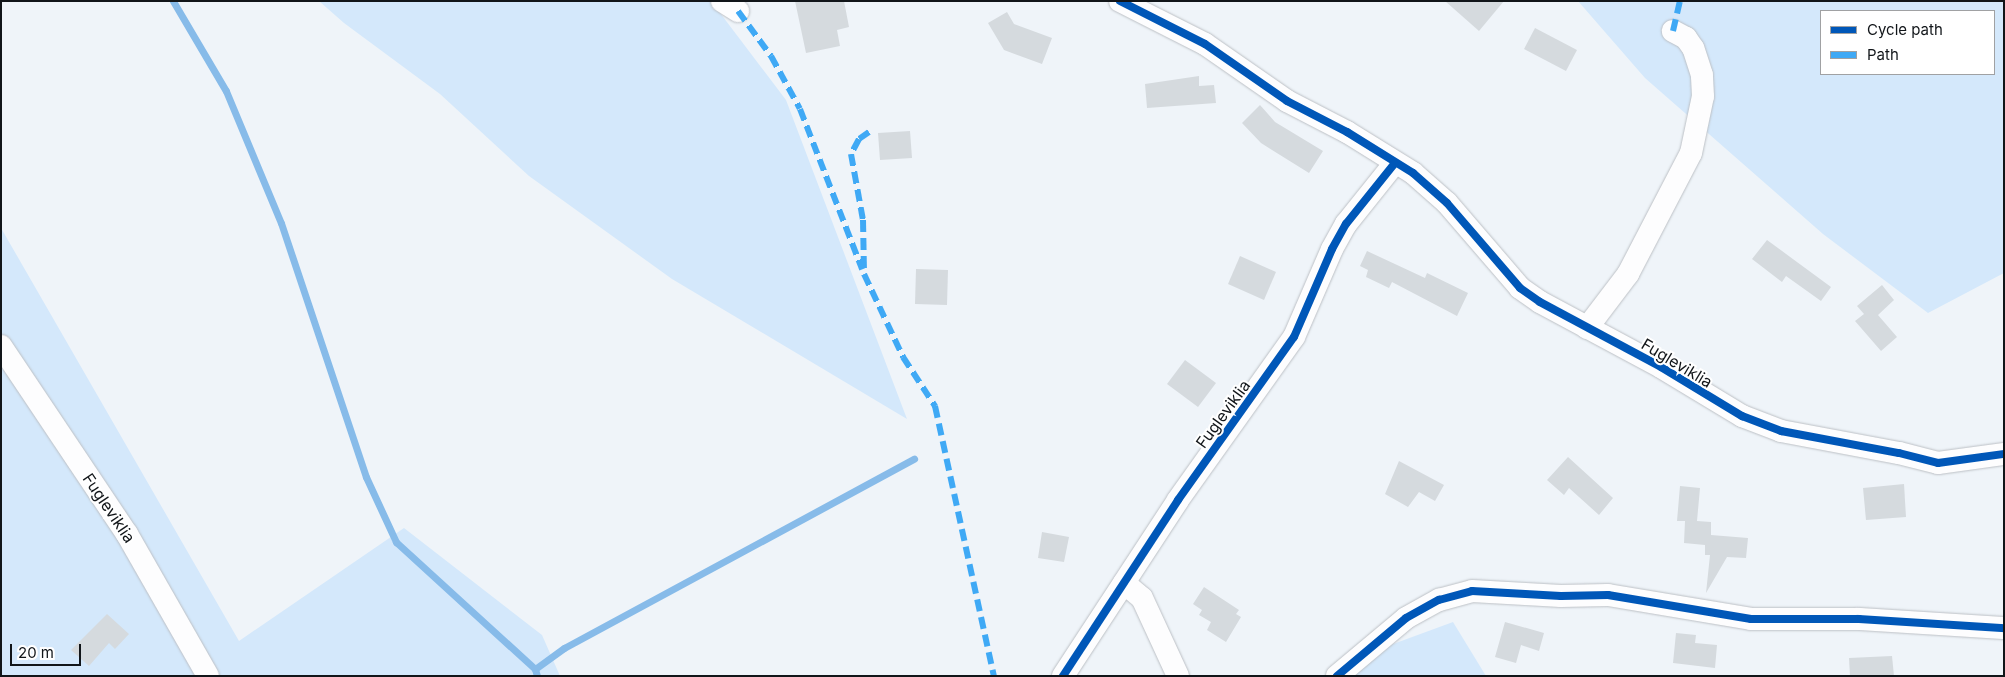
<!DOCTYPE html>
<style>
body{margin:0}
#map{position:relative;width:2005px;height:677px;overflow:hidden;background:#eff4f9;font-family:Inter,sans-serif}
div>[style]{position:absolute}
.green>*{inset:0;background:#d4e8fb}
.stream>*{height:7px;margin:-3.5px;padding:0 3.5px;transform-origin:3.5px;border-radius:3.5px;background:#87bbe9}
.building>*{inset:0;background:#d5dade}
.roads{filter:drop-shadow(0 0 1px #bcc0c5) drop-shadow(0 0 1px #bcc0c5)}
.minor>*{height:22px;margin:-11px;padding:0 11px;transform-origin:11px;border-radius:11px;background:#fdfdfe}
.quiet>*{height:6px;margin-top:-3px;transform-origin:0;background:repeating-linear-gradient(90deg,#3fa9f5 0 12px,transparent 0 18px)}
.cycleway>*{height:8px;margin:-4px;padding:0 4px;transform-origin:4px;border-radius:4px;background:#0057b8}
span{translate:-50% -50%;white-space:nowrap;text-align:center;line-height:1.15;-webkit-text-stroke:4px #fff;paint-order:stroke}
.street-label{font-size:16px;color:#111519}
.frame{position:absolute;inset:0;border:2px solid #111519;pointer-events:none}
.legend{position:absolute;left:1820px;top:10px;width:175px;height:65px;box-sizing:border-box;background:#fff;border:1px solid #a0a1a3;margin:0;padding:6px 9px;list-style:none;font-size:15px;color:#111519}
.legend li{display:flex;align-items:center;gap:10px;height:25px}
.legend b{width:25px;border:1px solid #a0a1a3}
.scale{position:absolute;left:10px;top:644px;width:71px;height:22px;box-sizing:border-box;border:2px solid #111519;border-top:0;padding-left:6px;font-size:15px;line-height:18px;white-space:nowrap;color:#111519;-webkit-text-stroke:4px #fff;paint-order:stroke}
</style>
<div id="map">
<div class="green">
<i style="clip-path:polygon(319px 1px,711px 1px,786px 100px,907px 419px,672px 279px,529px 176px,440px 94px,344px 23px)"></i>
<i style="clip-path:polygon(evenodd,1578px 1px,2004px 1px,2004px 273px,1928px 313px,1823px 234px,1645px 78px,1578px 1px,1821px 11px,1994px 11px,1994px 74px,1821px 74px,1821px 11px)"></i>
<i style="clip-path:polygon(1px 228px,239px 641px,404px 528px,542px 635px,560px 676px,1px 676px)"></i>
<i style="clip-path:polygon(1453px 622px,1486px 676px,1352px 676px,1385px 647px)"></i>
</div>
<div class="stream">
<i style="left:173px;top:1px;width:104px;rotate:59.5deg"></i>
<i style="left:226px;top:91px;width:143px;rotate:67.4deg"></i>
<i style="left:281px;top:223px;width:268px;rotate:71.5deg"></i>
<i style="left:366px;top:477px;width:72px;rotate:65.2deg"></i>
<i style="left:396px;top:542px;width:188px;rotate:42.4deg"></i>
<i style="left:535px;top:669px;width:7px;rotate:74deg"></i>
<i style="left:535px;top:669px;width:36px;rotate:-36deg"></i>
<i style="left:564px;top:648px;width:398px;rotate:-28.4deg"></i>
</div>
<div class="building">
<i style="clip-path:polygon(795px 1px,844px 1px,849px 27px,837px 30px,840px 46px,806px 53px)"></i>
<i style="clip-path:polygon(1445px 1px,1504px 1px,1479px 31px)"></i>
<i style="clip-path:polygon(1007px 12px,1014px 24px,1052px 38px,1042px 64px,1004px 50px,988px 23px)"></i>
<i style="clip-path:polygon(1535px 28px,1577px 50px,1566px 71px,1524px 49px)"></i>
<i style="clip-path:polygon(1199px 76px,1199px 86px,1214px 85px,1216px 103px,1147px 108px,1145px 84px)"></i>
<i style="clip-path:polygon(1260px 105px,1275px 122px,1323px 151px,1309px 173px,1261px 143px,1242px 123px)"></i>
<i style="clip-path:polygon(910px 131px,912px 158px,880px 160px,878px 133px)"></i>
<i style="clip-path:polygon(1767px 240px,1831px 287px,1821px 301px,1786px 276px,1782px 282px,1752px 259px)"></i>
<i style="clip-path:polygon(1367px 251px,1425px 278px,1427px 273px,1468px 293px,1457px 316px,1392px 282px,1389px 288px,1366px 277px,1368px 270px,1360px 266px)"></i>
<i style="clip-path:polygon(1240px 256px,1276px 272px,1264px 300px,1228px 284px)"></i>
<i style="clip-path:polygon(916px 269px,948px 270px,947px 305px,915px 304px)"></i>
<i style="clip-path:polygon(1882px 285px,1894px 300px,1878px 315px,1897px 337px,1881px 351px,1855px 321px,1864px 314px,1857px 306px)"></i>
<i style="clip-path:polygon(1185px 360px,1216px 383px,1198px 407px,1167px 384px)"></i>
<i style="clip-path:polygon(1568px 457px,1613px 498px,1599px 515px,1569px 488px,1564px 495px,1547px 480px)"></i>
<i style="clip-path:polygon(1399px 461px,1444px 485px,1435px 501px,1419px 492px,1408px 507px,1385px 494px)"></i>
<i style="clip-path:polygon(1904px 484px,1906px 517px,1866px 520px,1863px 488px)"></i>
<i style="clip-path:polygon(1680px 486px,1700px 488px,1697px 521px,1711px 522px,1711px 535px,1748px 538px,1746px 558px,1727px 557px,1706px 593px,1710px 555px,1705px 555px,1705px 545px,1684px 543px,1685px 521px,1677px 521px)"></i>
<i style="clip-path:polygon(1042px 532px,1069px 537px,1064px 562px,1038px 558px)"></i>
<i style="clip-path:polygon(1204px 587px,1239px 610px,1236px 614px,1241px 617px,1226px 642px,1207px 630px,1211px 622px,1199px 615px,1202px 610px,1193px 604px)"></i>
<i style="clip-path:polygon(107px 614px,129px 634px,115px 649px,109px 643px,89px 666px,71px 650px)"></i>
<i style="clip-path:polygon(1505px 622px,1544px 633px,1539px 651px,1521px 645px,1516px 663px,1495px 657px)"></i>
<i style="clip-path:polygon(1676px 633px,1696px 635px,1695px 643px,1717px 645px,1715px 668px,1673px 663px)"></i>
<i style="clip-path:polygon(1892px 656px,1894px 676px,1850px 676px,1849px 658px)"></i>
</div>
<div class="roads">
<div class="minor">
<i style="left:722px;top:1px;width:19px;rotate:32deg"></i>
<i style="left:1120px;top:1px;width:95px;rotate:26.8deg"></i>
<i style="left:1205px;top:44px;width:100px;rotate:34.8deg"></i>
<i style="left:1287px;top:101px;width:68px;rotate:27.3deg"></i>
<i style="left:1347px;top:132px;width:78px;rotate:31.8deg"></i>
<i style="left:1413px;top:173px;width:45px;rotate:41.4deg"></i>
<i style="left:1447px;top:203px;width:112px;rotate:49.3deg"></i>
<i style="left:1520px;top:288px;width:24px;rotate:35deg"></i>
<i style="left:1540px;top:302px;width:137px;rotate:28.2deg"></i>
<i style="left:1661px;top:367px;width:95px;rotate:31.2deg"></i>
<i style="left:1742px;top:416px;width:42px;rotate:21deg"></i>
<i style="left:1781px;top:431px;width:120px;rotate:10.6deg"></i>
<i style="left:1899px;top:453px;width:40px;rotate:14.4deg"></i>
<i style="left:1938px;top:463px;width:67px;rotate:-7.8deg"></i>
<i style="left:1587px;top:328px;width:68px;rotate:-52.8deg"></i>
<i style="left:1628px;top:274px;width:136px;rotate:-62.5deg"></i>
<i style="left:1691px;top:153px;width:58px;rotate:-78.1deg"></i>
<i style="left:1703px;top:96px;width:21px;rotate:-93deg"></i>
<i style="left:1702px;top:75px;width:28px;rotate:-108deg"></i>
<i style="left:1693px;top:48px;width:12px;rotate:-125deg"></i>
<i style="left:1686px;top:38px;width:15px;rotate:-152deg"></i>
<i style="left:1px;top:346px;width:226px;rotate:56.2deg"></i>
<i style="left:127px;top:534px;width:163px;rotate:60.3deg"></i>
<i style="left:1124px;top:583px;width:23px;rotate:40deg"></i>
<i style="left:1142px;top:598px;width:86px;rotate:65.2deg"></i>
<i style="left:1063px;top:676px;width:210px;rotate:-56.8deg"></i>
<i style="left:1178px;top:500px;width:200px;rotate:-54.6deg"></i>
<i style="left:1294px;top:337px;width:96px;rotate:-66.6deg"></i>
<i style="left:1332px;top:249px;width:29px;rotate:-61deg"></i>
<i style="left:1346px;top:224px;width:77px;rotate:-51.3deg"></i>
<i style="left:1337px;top:676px;width:90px;rotate:-40deg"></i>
<i style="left:1406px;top:618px;width:38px;rotate:-29deg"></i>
<i style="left:1439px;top:600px;width:34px;rotate:-15deg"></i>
<i style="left:1472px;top:591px;width:89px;rotate:3.2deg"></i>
<i style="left:1561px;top:596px;width:47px;rotate:-1.2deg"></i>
<i style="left:1608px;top:595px;width:145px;rotate:9.5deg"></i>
<i style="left:1751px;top:619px;width:108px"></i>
<i style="left:1859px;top:619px;width:145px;rotate:3.6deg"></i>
</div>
</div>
<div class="quiet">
<i style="left:738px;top:11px;width:56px;rotate:53.7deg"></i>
<i style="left:771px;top:56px;width:60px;rotate:61.3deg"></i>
<i style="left:800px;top:109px;width:172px;rotate:68.8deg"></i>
<i style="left:1673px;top:31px;width:31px;rotate:-77deg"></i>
<i style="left:869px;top:132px;width:12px;rotate:145deg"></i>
<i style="left:859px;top:139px;width:17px;rotate:118deg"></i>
<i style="left:851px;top:154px;width:67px;rotate:79.7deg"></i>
<i style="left:863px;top:220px;width:54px;rotate:88.9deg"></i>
<i style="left:864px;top:274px;width:92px;rotate:64.8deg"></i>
<i style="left:903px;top:357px;width:59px;rotate:56.9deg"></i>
<i style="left:935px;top:406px;width:276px;rotate:77.7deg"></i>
</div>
<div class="cycleway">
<i style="left:1120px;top:1px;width:95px;rotate:26.8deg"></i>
<i style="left:1205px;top:44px;width:100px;rotate:34.8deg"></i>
<i style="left:1287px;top:101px;width:68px;rotate:27.3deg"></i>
<i style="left:1347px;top:132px;width:78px;rotate:31.8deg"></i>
<i style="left:1413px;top:173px;width:45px;rotate:41.4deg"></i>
<i style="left:1447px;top:203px;width:112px;rotate:49.3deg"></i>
<i style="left:1520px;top:288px;width:24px;rotate:35deg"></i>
<i style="left:1540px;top:302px;width:137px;rotate:28.2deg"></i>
<i style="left:1661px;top:367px;width:95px;rotate:31.2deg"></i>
<i style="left:1742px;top:416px;width:42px;rotate:21deg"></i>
<i style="left:1781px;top:431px;width:120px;rotate:10.6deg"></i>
<i style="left:1899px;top:453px;width:40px;rotate:14.4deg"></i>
<i style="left:1938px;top:463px;width:67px;rotate:-7.8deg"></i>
<i style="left:1063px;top:676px;width:210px;rotate:-56.8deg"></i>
<i style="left:1178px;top:500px;width:200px;rotate:-54.6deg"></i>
<i style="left:1294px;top:337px;width:96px;rotate:-66.6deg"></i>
<i style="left:1332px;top:249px;width:29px;rotate:-61deg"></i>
<i style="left:1346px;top:224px;width:77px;rotate:-51.3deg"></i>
<i style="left:1337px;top:676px;width:90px;rotate:-40deg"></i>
<i style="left:1406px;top:618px;width:38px;rotate:-29deg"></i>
<i style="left:1439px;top:600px;width:34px;rotate:-15deg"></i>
<i style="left:1472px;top:591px;width:89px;rotate:3.2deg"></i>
<i style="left:1561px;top:596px;width:47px;rotate:-1.2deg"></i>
<i style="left:1608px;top:595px;width:145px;rotate:9.5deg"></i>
<i style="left:1751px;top:619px;width:108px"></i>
<i style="left:1859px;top:619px;width:145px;rotate:3.6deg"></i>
</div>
<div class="street-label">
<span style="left:1677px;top:363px;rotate:31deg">Fugleviklia</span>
<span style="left:1223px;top:414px;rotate:-54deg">Fugleviklia</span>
<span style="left:109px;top:508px;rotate:56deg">Fugleviklia</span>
</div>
<div class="frame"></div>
<ul class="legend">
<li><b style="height:6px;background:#0057b8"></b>Cycle path</li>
<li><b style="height:6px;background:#3fa9f5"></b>Path</li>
</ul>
<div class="scale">20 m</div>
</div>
